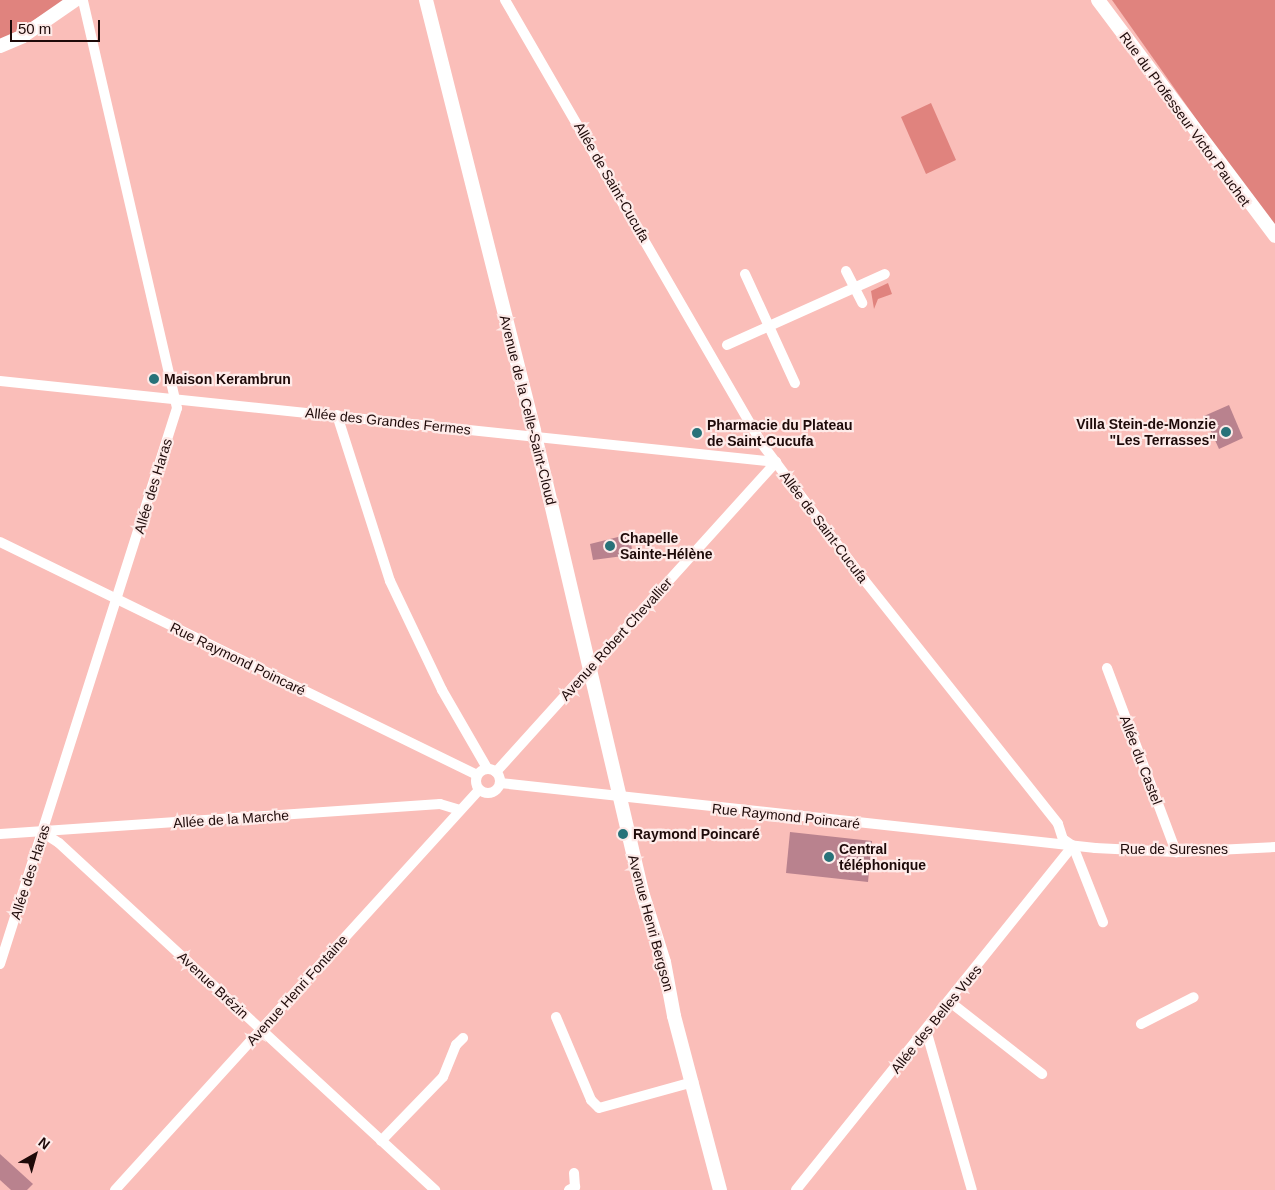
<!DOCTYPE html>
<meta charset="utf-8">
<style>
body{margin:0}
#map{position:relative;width:1275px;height:1190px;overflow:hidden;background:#fabeb9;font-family:Arial,sans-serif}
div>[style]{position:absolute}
.green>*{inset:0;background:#e0837e}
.building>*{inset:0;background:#b9828e}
.street>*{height:10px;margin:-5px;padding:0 5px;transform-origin:5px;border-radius:5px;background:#fff}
.street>.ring{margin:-5px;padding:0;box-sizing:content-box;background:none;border:10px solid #fff;border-radius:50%}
.secondary>*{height:14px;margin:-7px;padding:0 7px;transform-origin:7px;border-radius:7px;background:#fff}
.dots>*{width:14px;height:14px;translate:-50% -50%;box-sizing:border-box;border:2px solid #feebe9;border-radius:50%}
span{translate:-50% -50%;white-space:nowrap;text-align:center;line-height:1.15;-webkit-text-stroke:4.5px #feebe9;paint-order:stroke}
.street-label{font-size:14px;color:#1e0a09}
.poi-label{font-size:14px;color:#1e0a09;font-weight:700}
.left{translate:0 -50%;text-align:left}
.right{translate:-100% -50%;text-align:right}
.north{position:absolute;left:10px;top:1130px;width:50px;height:50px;-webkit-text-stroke:4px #feebe9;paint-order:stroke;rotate:38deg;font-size:14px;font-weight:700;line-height:20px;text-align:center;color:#1e0a09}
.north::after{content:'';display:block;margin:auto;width:18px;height:22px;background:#1e0a09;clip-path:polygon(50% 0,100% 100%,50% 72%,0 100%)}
.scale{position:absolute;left:10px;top:20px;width:90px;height:22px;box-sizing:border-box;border:2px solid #1e0a09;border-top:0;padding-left:6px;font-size:15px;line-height:18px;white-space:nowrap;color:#1e0a09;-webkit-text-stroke:4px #feebe9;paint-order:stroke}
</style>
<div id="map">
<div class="green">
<i style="clip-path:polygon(0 0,65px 0,0 42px)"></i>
<i style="clip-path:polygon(1112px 0,1275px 0,1275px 227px,1264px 215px)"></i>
<i style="clip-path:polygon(931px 103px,956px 160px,926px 174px,901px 117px)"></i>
<i style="clip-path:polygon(888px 283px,892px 294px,878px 299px,874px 309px,871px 291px)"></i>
</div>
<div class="building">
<i style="clip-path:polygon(1229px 405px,1243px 438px,1219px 449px,1204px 416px)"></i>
<i style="clip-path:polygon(630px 534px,633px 558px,623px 560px,623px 556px,593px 560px,590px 544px)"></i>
<i style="clip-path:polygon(790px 832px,872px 841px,868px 882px,786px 873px)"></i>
<i style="clip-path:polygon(0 1154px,33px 1184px,27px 1190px,11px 1190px,0 1180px)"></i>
</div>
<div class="street">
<i style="left:505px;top:0;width:513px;rotate:59.94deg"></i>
<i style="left:762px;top:444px;width:171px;rotate:53.1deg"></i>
<i style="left:865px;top:581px;width:310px;rotate:51.5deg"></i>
<i style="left:1058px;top:824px;width:16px;rotate:72deg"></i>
<i style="left:1063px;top:839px;width:12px;rotate:35deg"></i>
<i style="left:846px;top:271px;width:36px;rotate:63deg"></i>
<i style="left:745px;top:274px;width:120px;rotate:65.4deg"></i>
<i style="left:727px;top:345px;width:173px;rotate:-24.2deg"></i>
<i style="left:0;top:381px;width:780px;rotate:5.96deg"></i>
<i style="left:337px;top:415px;width:174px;rotate:72.3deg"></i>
<i style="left:390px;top:581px;width:121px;rotate:64.5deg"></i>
<i style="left:442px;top:690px;width:90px;rotate:60deg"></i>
<i style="left:0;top:542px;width:531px;rotate:26.03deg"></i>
<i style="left:1107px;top:668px;width:197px;rotate:69.4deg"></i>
<i class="ring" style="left:476px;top:769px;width:14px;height:14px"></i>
<i style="left:496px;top:772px;width:418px;rotate:-47.9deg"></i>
<i style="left:500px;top:783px;width:599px;rotate:6.23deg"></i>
<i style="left:1095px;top:848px;width:81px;rotate:2.8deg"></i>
<i style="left:1176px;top:852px;width:99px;rotate:-2.9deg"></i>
<i style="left:42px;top:832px;width:20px;rotate:33deg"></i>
<i style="left:59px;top:843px;width:512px;rotate:42.7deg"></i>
<i style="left:0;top:834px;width:441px;rotate:-3.9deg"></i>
<i style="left:440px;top:804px;width:21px;rotate:17deg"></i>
<i style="left:1073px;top:846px;width:82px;rotate:68.5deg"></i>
<i style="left:0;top:964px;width:583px;rotate:-72.34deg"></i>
<i style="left:177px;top:408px;width:419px;rotate:-103deg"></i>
<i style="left:950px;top:1002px;width:117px;rotate:38deg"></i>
<i style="left:556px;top:1017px;width:90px;rotate:67.1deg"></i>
<i style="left:591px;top:1100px;width:11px;rotate:45deg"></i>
<i style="left:599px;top:1108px;width:98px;rotate:-15.5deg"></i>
<i style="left:1141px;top:1024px;width:59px;rotate:-27deg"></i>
<i style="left:926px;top:1030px;width:166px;rotate:74deg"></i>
<i style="left:381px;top:1141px;width:89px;rotate:-45.9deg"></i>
<i style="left:443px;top:1077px;width:35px;rotate:-68deg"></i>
<i style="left:456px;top:1045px;width:10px;rotate:-45deg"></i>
<i style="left:115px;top:1190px;width:541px;rotate:-47.7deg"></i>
<i style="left:569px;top:1190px;width:7px;rotate:-27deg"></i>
<i style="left:575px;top:1187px;width:14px;rotate:-94deg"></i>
<i style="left:796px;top:1190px;width:442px;rotate:-51.2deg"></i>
</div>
<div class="secondary">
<i style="left:426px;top:0;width:444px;rotate:75.9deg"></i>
<i style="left:534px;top:431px;width:473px;rotate:76.8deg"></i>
<i style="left:642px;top:892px;width:73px;rotate:72.6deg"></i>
<i style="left:664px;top:962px;width:55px;rotate:79.5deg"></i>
<i style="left:674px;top:1016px;width:180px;rotate:75.2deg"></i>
<i style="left:1098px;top:0;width:295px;rotate:53.1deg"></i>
<i style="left:0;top:46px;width:25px;rotate:-23deg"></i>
<i style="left:23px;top:36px;width:63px;rotate:-34.7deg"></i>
</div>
<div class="dots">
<i style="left:154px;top:379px;background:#287279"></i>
<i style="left:1226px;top:432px;background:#287279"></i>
<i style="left:697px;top:433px;background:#287279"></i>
<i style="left:610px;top:546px;background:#287279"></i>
<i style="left:623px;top:834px;background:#287279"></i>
<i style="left:829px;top:857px;background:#287279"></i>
</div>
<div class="street-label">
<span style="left:1185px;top:119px;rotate:54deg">Rue du Professeur Victor Pauchet</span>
<span style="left:612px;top:182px;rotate:60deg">Allée de Saint-Cucufa</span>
<span style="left:528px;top:410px;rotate:76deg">Avenue de la Celle-Saint-Cloud</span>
<span style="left:388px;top:421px;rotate:6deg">Allée des Grandes Fermes</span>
<span style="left:153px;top:486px;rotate:-73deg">Allée des Haras</span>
<span style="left:824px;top:527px;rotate:53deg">Allée de Saint-Cucufa</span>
<span style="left:616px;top:639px;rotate:-48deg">Avenue Robert Chevallier</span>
<span style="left:238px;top:659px;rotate:26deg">Rue Raymond Poincaré</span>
<span style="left:1141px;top:760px;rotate:69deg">Allée du Castel</span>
<span style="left:786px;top:816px;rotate:6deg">Rue Raymond Poincaré</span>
<span style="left:231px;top:819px;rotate:-4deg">Allée de la Marche</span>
<span style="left:1174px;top:849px">Rue de Suresnes</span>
<span style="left:30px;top:872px;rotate:-72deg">Allée des Haras</span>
<span style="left:651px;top:923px;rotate:75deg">Avenue Henri Bergson</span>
<span style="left:213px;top:985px;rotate:43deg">Avenue Brézin</span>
<span style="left:297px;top:990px;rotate:-48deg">Avenue Henri Fontaine</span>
<span style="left:936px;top:1019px;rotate:-51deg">Allée des Belles Vues</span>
</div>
<div class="poi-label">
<span class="left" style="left:164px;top:379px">Maison Kerambrun</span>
<span class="right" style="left:1216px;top:432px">Villa Stein-de-Monzie<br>"Les Terrasses"</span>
<span class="left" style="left:707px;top:433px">Pharmacie du Plateau<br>de Saint-Cucufa</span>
<span class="left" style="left:620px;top:546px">Chapelle<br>Sainte-Hélène</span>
<span class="left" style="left:633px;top:834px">Raymond Poincaré</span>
<span class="left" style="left:839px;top:857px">Central<br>téléphonique</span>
</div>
<div class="north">N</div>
<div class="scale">50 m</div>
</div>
